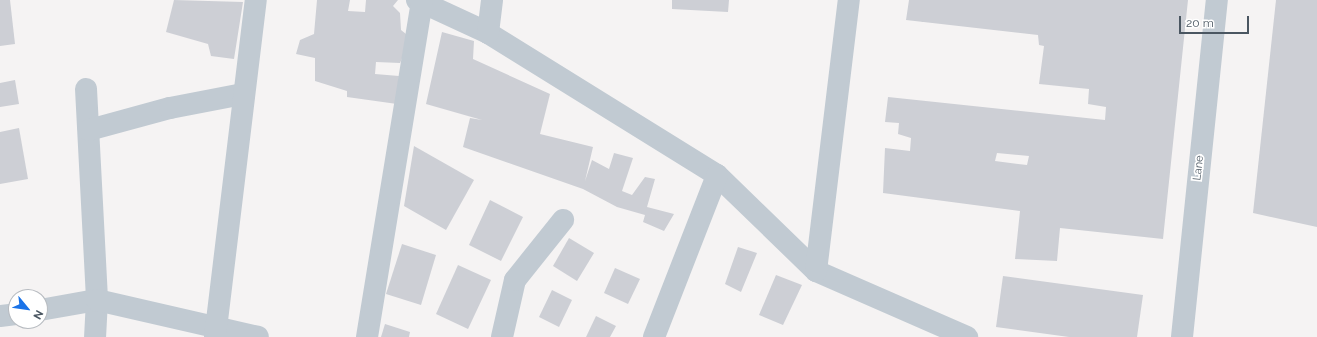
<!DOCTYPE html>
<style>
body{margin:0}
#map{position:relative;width:1317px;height:337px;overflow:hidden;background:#f5f3f3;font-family:Raleway,sans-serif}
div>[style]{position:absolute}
.building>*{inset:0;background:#cdcfd5}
.minor>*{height:22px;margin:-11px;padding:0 11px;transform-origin:11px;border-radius:11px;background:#c1cad2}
span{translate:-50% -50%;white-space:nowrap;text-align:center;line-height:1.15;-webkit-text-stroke:3.5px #fff;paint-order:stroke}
.street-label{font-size:11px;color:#4a5661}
.north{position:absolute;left:8px;top:289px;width:40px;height:40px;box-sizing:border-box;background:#fff;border:1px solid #b7bbc0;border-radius:50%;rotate:119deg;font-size:11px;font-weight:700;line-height:16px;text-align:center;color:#4a5661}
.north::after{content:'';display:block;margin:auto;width:14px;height:18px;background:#1a73e8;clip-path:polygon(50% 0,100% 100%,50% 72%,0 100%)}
.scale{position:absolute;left:1179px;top:16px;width:70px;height:18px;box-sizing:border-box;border:2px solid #4a5661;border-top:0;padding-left:5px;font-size:12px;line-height:14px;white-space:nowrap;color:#4a5661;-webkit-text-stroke:3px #fff;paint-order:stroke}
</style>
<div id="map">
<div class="building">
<i style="clip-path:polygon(0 0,10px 0,15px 44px,0 46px)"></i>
<i style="clip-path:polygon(174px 0,243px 2px,234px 59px,211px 56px,208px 44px,166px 32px)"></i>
<i style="clip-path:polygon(317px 0,350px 0,348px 11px,365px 12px,366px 0,398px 0,393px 6px,400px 13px,401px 30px,411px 38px,400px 63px,376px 62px,375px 74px,399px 76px,397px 104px,347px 97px,347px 91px,315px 81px,315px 58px,296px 54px,300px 40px,314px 34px)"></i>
<i style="clip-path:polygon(672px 0,729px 0,728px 12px,672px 9px)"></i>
<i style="clip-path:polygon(evenodd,909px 0,1188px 0,1163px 239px,1060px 228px,1057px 261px,1015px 259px,1020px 211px,883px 193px,885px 148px,910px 151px,911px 138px,898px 134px,899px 123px,885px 122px,888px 97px,1105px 120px,1106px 107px,1088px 104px,1089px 89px,1039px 84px,1044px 46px,1039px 45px,1038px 35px,906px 20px,909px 0,997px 153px,1029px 156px,1027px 165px,995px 161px,997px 153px)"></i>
<i style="clip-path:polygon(1276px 0,1317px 0,1317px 227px,1253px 213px)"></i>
<i style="clip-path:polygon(442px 32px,474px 41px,473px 59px,550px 94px,540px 134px,593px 147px,585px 181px,592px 160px,609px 169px,614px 153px,633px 158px,622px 191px,632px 195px,645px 177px,655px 179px,647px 207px,674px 214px,664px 231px,643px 222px,645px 215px,617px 207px,583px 189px,463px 147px,470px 118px,482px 120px,426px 104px)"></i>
<i style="clip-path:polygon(15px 80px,19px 104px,0 107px,0 83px)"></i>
<i style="clip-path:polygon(19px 128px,28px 179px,0 184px,0 132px)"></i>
<i style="clip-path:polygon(414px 146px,474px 180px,446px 230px,404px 206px)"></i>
<i style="clip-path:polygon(490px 200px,523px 217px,501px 261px,469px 245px)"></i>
<i style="clip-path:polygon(569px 238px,594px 253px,577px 281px,553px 266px)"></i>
<i style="clip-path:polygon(402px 244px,436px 255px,421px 305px,386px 294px)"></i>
<i style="clip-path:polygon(738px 247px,757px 253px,741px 292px,725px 284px)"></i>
<i style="clip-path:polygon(458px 265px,491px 280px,468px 329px,436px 314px)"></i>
<i style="clip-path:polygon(615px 268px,640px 279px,628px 304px,604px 293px)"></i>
<i style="clip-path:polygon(776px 275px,802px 285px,783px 325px,759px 315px)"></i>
<i style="clip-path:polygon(1003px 276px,1143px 295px,1137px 337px,1069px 337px,996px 327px)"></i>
<i style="clip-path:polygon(552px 290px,572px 300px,559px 327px,539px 317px)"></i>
<i style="clip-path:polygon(596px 316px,616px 326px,610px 337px,586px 337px)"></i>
<i style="clip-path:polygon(385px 324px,410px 332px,409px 337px,381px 337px)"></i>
</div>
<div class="minor">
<i style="left:417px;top:0;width:78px;rotate:24.9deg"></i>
<i style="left:488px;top:33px;width:269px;rotate:31.8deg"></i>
<i style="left:717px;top:175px;width:138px;rotate:44.1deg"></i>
<i style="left:816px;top:271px;width:165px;rotate:23.6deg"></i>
<i style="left:488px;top:33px;width:33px;rotate:-83deg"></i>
<i style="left:86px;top:89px;width:211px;rotate:87deg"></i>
<i style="left:97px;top:300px;width:37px;rotate:93deg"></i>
<i style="left:89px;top:130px;width:84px;rotate:-15.2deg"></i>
<i style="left:170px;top:108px;width:74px;rotate:-10.9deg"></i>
<i style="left:816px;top:271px;width:273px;rotate:-83.1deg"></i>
<i style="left:40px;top:310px;width:58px;rotate:-10deg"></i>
<i style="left:97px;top:300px;width:165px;rotate:12.9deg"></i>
<i style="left:0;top:316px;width:16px;rotate:-7deg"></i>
<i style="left:215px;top:337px;width:339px;rotate:-83.1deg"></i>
<i style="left:367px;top:337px;width:339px;rotate:-80.7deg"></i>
<i style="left:502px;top:337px;width:58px;rotate:-77.2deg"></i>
<i style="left:515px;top:280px;width:77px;rotate:-51.3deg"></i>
<i style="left:654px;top:337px;width:174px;rotate:-68.7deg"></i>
<i style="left:1182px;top:337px;width:339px;rotate:-84.1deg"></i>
</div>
<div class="street-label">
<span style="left:1199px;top:168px;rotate:-84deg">Lane</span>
</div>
<div class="north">N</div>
<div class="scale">20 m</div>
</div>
